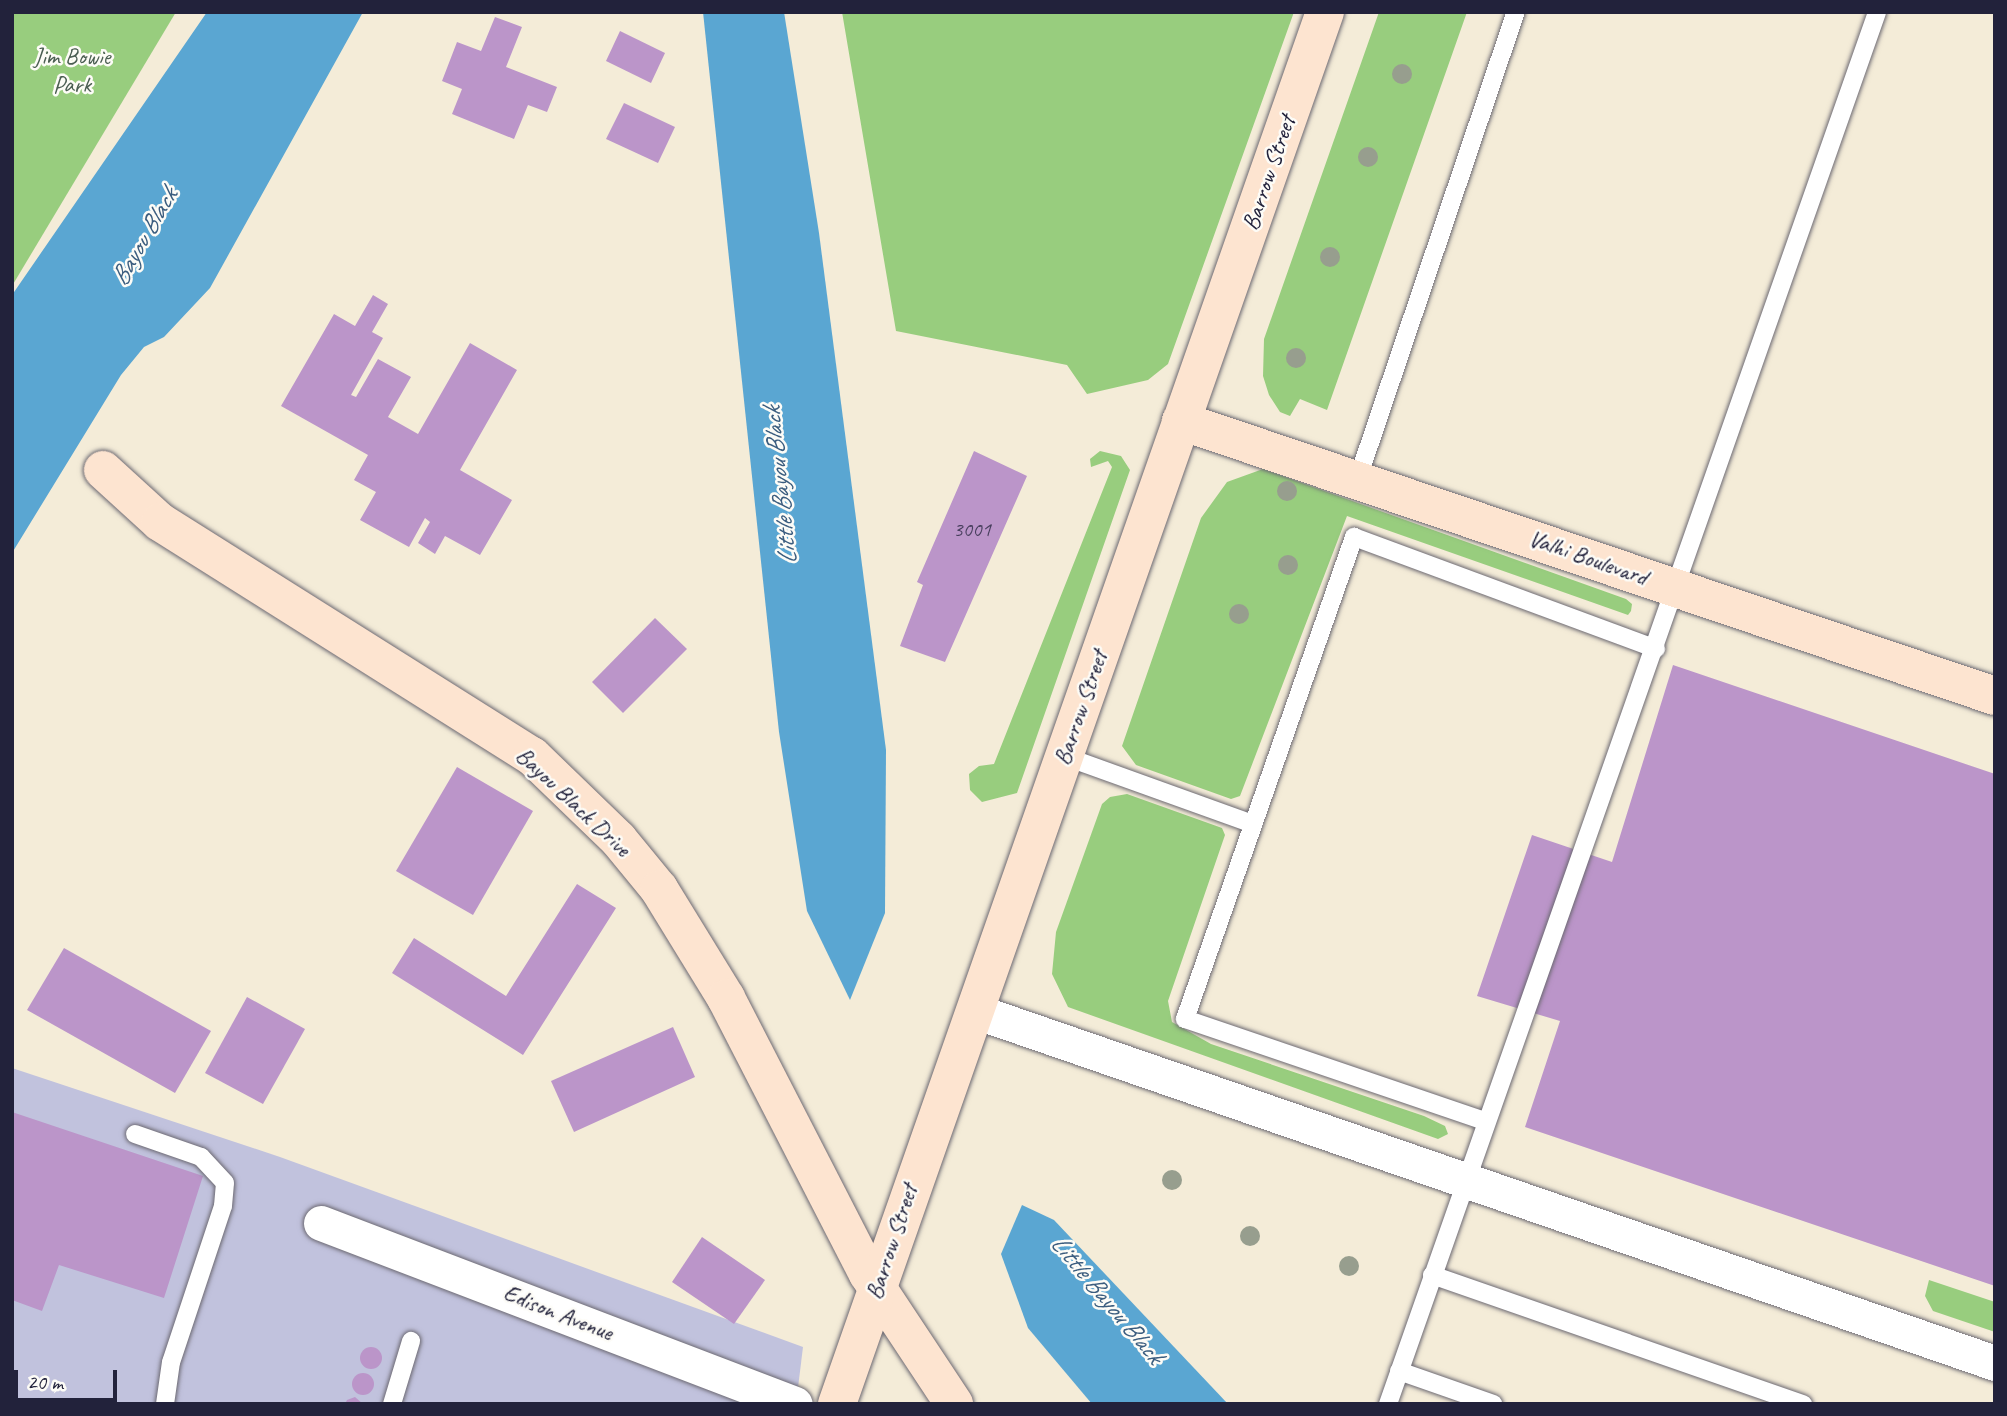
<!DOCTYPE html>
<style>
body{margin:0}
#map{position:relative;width:2007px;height:1416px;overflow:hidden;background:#f4ecd8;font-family:Caveat,sans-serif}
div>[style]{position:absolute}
.industrial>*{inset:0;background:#c1c2dd}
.green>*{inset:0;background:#98cd7e}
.water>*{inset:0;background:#5aa6d2}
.building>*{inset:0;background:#bb95c9}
.round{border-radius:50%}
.roads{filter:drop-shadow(0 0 2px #6c6972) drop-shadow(0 0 2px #6c6972)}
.lane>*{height:18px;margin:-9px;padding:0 9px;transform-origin:9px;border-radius:9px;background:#fff}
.street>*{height:35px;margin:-17.5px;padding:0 17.5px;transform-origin:17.5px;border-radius:17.5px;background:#fff}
.secondary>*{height:38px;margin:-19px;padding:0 19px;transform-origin:19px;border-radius:19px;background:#fde4d0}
.trees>*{width:20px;height:20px;margin:-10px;border-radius:50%;background:#979e8e}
span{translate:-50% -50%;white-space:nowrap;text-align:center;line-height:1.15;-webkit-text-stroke:5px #fdfcf7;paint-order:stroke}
.number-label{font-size:21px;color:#483f5e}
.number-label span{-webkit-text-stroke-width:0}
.park-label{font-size:24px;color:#4b5e52}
.street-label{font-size:24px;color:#22223b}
.water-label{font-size:26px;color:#3b5d7f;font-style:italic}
.frame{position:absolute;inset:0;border:14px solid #22223b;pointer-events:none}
.scale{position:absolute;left:14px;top:1370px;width:103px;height:32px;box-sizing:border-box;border:4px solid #22223b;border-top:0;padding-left:9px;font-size:21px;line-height:24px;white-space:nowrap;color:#22223b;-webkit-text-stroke:5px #fdfcf7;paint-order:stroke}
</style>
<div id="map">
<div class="industrial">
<i style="clip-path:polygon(12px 1068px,280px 1157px,803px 1347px,796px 1404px,12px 1404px)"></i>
</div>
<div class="green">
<i style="clip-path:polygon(12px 12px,176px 12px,12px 286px)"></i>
<i style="clip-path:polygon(842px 12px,1294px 12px,1168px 364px,1148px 380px,1087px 394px,1067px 365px,896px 331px)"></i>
<i style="clip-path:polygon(1379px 12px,1467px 12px,1327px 410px,1300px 399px,1290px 416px,1280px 412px,1269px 395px,1263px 376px,1264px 339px)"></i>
<i style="clip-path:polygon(1100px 451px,1121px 456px,1130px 470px,1017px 793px,982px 802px,970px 790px,969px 774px,979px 766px,994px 764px,1112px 467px,1108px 461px,1091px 467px,1090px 459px)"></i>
<i style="clip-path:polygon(1263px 469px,1626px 599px,1632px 604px,1631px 611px,1628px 615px,1347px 516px,1240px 796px,1231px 799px,1136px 765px,1122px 746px,1201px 518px,1227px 482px)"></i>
<i style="clip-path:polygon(1127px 794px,1222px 828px,1225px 835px,1168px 1001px,1172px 1022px,1211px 1044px,1424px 1116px,1445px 1126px,1448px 1134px,1438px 1139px,1068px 1007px,1052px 974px,1056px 932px,1102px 804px,1110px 797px)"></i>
<i style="clip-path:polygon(1929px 1280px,1995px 1302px,1995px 1332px,1933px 1311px,1925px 1296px)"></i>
</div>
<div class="water">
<i style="clip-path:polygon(207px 12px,363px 12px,210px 288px,164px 337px,144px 347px,121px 375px,12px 553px,12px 295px)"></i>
<i style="clip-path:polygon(703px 12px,784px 12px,819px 233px,886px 750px,885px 913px,850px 1000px,807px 911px,779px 732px)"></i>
<i style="clip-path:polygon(1022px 1205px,1054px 1220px,1228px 1404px,1092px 1404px,1028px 1328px,1001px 1254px)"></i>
</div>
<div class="building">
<i style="clip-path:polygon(495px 17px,522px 27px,506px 67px,557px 87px,547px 112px,528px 105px,514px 139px,452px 114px,462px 89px,442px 81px,457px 42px,481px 51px)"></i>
<i style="clip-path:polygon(620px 31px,665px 53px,651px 83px,606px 61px)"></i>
<i style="clip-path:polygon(624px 103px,675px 127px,658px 163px,606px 139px)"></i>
<i style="clip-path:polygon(373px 295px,388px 304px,372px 332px,383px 338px,351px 395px,356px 397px,378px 359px,411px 377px,388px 417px,418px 434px,470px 343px,517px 370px,460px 470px,512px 500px,480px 555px,445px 536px,435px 554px,418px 543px,430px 522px,425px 518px,409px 547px,360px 520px,376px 492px,354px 480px,368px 455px,281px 406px,334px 314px,355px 326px)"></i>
<i style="clip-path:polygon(974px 451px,1027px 476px,945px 662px,900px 646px,923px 585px,917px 582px)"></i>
<i style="clip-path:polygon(655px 618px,687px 649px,623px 713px,592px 682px)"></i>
<i style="clip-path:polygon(1673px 665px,1995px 774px,1995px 1286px,1525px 1127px,1560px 1021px,1477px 996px,1532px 835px,1612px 862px)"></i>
<i style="clip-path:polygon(457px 767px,533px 811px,473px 915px,396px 871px)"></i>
<i style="clip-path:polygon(577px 884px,616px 908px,523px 1055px,392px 973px,414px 938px,506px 996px)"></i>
<i style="clip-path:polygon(64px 948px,211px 1031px,175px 1093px,27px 1010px)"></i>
<i style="clip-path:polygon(247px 997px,305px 1029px,263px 1104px,205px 1073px)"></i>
<i style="clip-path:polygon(673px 1027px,695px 1077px,574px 1132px,551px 1081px)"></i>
<i style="clip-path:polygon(12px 1112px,203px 1176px,164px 1298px,59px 1265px,42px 1311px,12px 1300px)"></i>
<i style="clip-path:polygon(702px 1237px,765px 1280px,734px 1324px,672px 1282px)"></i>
<i class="round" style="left:360px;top:1347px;width:22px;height:22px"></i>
<i class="round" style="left:352px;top:1373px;width:22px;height:22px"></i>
<i style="clip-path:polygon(355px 1397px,363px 1404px,345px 1404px,347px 1400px)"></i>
</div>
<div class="roads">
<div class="lane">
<i style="left:1357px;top:481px;width:495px;rotate:-71.3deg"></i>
<i style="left:1064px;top:756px;width:201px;rotate:19.8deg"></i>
<i style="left:1485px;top:1121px;width:317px;rotate:-161.2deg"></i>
<i style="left:1185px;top:1019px;width:511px;rotate:-70.68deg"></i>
<i style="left:1354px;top:537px;width:322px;rotate:20.3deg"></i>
<i style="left:135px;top:1134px;width:70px;rotate:19.2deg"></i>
<i style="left:201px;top:1157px;width:35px;rotate:47deg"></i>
<i style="left:225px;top:1183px;width:23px;rotate:95deg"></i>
<i style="left:223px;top:1206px;width:164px;rotate:108.4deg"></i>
<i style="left:171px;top:1362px;width:42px;rotate:98.1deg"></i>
<i style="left:1432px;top:1275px;width:393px;rotate:19.2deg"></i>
<i style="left:1399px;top:1371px;width:100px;rotate:19.3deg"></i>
<i style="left:392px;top:1404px;width:66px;rotate:-73.2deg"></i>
<i style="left:1388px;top:1404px;width:1475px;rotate:-70.64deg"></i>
</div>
<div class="street">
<i style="left:975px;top:1011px;width:1079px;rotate:19.04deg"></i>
<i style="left:321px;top:1223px;width:507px;rotate:20.9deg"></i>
</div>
<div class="secondary">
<i style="left:1181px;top:421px;width:859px;rotate:18.67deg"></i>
<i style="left:103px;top:470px;width:77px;rotate:42.4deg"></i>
<i style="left:160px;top:522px;width:439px;rotate:32.2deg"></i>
<i style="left:532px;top:756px;width:120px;rotate:44deg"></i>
<i style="left:618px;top:839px;width:65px;rotate:50.6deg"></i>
<i style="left:659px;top:889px;width:128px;rotate:58.4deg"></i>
<i style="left:726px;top:998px;width:310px;rotate:62.8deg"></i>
<i style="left:868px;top:1274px;width:156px;rotate:56.5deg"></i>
<i style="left:837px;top:1404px;width:1475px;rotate:-70.68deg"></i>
</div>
</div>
<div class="trees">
<i style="left:1402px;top:74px"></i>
<i style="left:1368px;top:157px"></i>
<i style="left:1330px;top:257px"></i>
<i style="left:1296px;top:358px"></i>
<i style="left:1287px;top:491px"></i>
<i style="left:1288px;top:565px"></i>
<i style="left:1239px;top:614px"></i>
<i style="left:1172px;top:1180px"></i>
<i style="left:1250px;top:1236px"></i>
<i style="left:1349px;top:1266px"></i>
</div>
<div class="number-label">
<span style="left:972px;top:529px">3001</span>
</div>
<div class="park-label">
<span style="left:72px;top:71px">Jim Bowie<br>Park</span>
</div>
<div class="street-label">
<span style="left:1269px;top:173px;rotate:-71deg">Barrow Street</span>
<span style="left:1588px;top:558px;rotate:19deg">Valhi Boulevard</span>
<span style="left:1081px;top:708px;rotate:-71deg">Barrow Street</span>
<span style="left:573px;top:802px;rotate:43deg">Bayou Black Drive</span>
<span style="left:892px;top:1242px;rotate:-72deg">Barrow Street</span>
<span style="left:558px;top:1313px;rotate:21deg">Edison Avenue</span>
</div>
<div class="water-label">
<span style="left:144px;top:237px;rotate:-60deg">Bayou Black</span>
<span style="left:780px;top:486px;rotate:-96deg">Little Bayou Black</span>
<span style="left:1107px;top:1299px;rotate:50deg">Little Bayou Black</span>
</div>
<div class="frame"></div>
<div class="scale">20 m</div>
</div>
